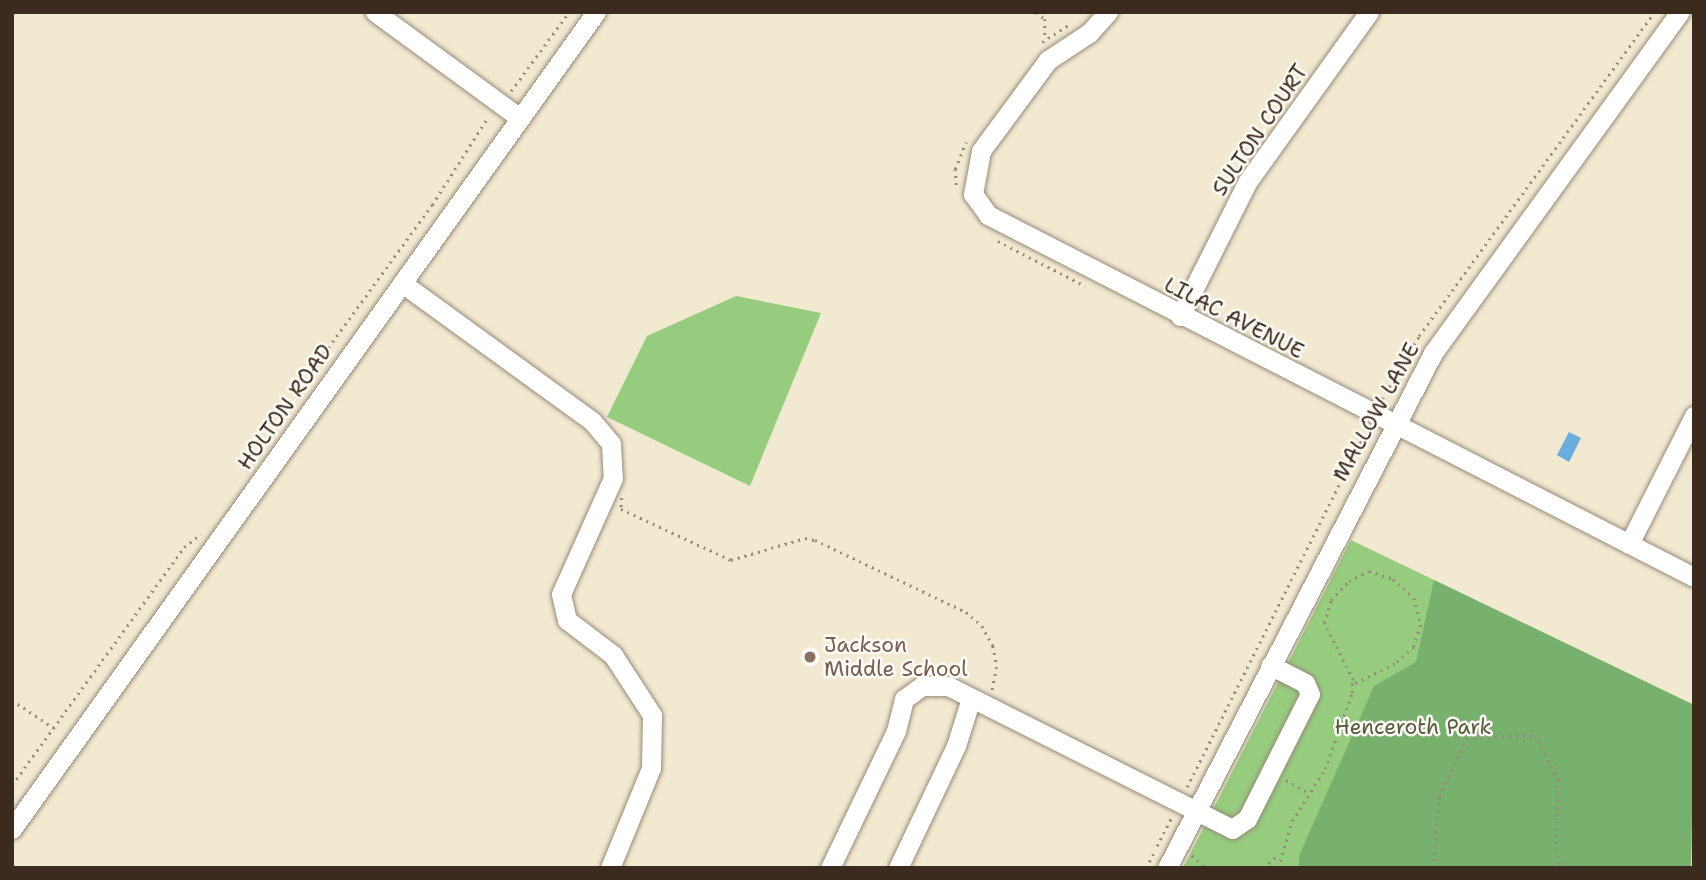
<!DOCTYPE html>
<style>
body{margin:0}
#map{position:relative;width:1706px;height:880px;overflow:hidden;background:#f2e9d1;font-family:"Shantell Sans",sans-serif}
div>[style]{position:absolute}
.green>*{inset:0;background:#96cc7e}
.forest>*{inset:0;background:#78b06d}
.water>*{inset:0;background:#68adde}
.path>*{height:2.5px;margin-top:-1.25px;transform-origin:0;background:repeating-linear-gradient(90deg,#968a78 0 2px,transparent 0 7px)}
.roads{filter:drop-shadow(0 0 2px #968a78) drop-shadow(0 0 2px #968a78)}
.minor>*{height:19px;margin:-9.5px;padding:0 9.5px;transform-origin:9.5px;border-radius:9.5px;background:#fff}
.dots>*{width:19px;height:19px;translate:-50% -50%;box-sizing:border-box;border:4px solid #fdfcf7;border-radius:50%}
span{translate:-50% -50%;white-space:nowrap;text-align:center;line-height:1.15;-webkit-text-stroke:5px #fdfcf7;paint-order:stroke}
.street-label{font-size:21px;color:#3b2a1e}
.education-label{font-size:21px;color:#785e54}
.left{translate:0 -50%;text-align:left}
.park-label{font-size:21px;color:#565b3b}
.frame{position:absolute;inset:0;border:14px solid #3b2a1e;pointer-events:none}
</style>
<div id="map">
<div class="green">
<i style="clip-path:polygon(736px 296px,821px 313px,750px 486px,607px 417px,647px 336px)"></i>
<i style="clip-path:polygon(1351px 540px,1694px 705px,1691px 868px,1183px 868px)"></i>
</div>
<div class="forest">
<i style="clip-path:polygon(1434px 580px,1694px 705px,1691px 868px,1299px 868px,1299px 856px,1374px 686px,1416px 662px)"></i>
</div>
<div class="water">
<i style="clip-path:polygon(1569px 432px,1581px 438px,1569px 462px,1557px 455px)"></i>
</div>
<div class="path">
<i style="left:1036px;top:12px;width:11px;rotate:38deg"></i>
<i style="left:1045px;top:19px;width:19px;rotate:90deg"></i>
<i style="left:1042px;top:42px;width:35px;rotate:-33deg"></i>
<i style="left:511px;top:91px;width:98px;rotate:-53.7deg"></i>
<i style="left:956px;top:185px;width:16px;rotate:-94deg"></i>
<i style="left:955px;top:169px;width:29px;rotate:-68deg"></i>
<i style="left:998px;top:241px;width:98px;rotate:27.3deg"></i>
<i style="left:312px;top:378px;width:21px;rotate:-67deg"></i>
<i style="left:320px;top:359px;width:190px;rotate:-54deg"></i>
<i style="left:432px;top:205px;width:104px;rotate:-57.5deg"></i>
<i style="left:1382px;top:399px;width:73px;rotate:-59.6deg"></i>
<i style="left:1419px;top:336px;width:400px;rotate:-54deg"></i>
<i style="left:622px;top:498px;width:11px;rotate:95deg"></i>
<i style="left:621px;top:509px;width:121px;rotate:24.9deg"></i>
<i style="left:731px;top:560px;width:77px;rotate:-16.6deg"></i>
<i style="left:805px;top:538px;width:10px;rotate:11deg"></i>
<i style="left:815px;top:540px;width:167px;rotate:25.5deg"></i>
<i style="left:966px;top:612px;width:21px;rotate:41deg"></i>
<i style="left:982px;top:626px;width:23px;rotate:61deg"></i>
<i style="left:993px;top:646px;width:21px;rotate:79deg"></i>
<i style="left:997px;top:667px;width:25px;rotate:102deg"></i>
<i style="left:12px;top:700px;width:50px;rotate:33.7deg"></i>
<i style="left:1286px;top:780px;width:24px;rotate:30deg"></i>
<i style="left:12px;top:785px;width:294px;rotate:-54.1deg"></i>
<i style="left:184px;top:547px;width:21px;rotate:-37deg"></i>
<i style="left:1187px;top:787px;width:403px;rotate:-63.3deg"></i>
<i style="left:1157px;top:846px;width:31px;rotate:-63deg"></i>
<i style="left:1192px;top:855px;width:18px;rotate:45deg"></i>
<i style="left:1146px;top:868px;width:18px;rotate:-63deg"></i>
<i style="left:1263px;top:868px;width:21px;rotate:-41deg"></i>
<i style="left:1278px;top:868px;width:49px;rotate:-73.4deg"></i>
<i style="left:1292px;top:821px;width:62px;rotate:-57.6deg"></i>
<i style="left:1325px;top:769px;width:81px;rotate:-70.4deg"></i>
<i style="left:1352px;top:693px;width:8px;rotate:-90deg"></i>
<i style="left:1352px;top:685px;width:5px;rotate:-79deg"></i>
<i style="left:1353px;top:680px;width:64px;rotate:-117deg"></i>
<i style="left:1324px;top:623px;width:24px;rotate:-73deg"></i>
<i style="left:1331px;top:600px;width:26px;rotate:-47deg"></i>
<i style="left:1349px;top:581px;width:22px;rotate:-27deg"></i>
<i style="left:1369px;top:571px;width:25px;rotate:18deg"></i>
<i style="left:1393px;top:579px;width:28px;rotate:42deg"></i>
<i style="left:1414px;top:598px;width:28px;rotate:75deg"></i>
<i style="left:1421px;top:625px;width:23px;rotate:108deg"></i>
<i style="left:1414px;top:647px;width:25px;rotate:138deg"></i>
<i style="left:1395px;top:664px;width:48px;rotate:154deg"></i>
<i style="left:1433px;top:868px;width:72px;rotate:-85.2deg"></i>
<i style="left:1439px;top:796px;width:64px;rotate:-64.2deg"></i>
<i style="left:1467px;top:738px;width:68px;rotate:-2.5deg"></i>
<i style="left:1535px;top:735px;width:50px;rotate:62.4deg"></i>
<i style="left:1558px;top:779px;width:70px;rotate:91.6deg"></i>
<i style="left:1556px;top:849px;width:20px;rotate:75deg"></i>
</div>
<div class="roads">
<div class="minor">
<i style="left:375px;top:12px;width:180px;rotate:36.2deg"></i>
<i style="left:1108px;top:12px;width:28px;rotate:132deg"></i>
<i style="left:1089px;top:33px;width:49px;rotate:146.6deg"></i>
<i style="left:1048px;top:60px;width:113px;rotate:126.4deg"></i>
<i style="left:981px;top:151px;width:44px;rotate:100.5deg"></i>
<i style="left:973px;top:194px;width:26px;rotate:54deg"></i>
<i style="left:988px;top:215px;width:793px;rotate:27.15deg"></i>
<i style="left:402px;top:283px;width:235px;rotate:36deg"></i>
<i style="left:592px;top:421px;width:30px;rotate:50deg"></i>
<i style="left:611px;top:444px;width:34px;rotate:87deg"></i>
<i style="left:613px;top:478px;width:127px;rotate:114.1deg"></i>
<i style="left:561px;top:594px;width:27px;rotate:77deg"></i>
<i style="left:567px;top:620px;width:58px;rotate:37.3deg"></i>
<i style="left:613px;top:655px;width:72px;rotate:57deg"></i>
<i style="left:652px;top:715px;width:53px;rotate:91.1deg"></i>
<i style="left:651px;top:768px;width:108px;rotate:112.3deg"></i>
<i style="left:1180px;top:316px;width:151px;rotate:-63.3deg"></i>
<i style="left:1248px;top:181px;width:208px;rotate:-54.4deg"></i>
<i style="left:1629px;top:544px;width:144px;rotate:-63.1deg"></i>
<i style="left:12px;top:829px;width:1004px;rotate:-54.44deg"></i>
<i style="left:830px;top:868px;width:152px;rotate:-64.3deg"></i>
<i style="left:896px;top:731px;width:33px;rotate:-76deg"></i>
<i style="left:904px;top:699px;width:22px;rotate:-36deg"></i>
<i style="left:922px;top:686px;width:26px"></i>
<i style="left:948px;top:686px;width:318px;rotate:26.7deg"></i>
<i style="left:1232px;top:829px;width:18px;rotate:-34deg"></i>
<i style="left:1247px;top:819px;width:140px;rotate:-63.3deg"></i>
<i style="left:1310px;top:694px;width:12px;rotate:-114deg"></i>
<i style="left:1305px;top:683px;width:39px;rotate:-153deg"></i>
<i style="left:898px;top:868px;width:135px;rotate:-64.6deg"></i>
<i style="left:956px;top:746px;width:50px;rotate:-72.6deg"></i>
<i style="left:1167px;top:868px;width:580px;rotate:-62.68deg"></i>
<i style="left:1433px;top:353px;width:421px;rotate:-54.1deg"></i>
</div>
</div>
<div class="dots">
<i style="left:810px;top:657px;background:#8d6e63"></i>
</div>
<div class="street-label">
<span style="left:1260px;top:130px;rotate:-56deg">SULTON COURT</span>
<span style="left:1234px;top:318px;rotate:27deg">LILAC AVENUE</span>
<span style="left:285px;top:407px;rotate:-55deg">HOLTON ROAD</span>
<span style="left:1376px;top:412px;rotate:-61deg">MALLOW LANE</span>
</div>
<div class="education-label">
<span class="left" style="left:824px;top:657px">Jackson<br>Middle School</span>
</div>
<div class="park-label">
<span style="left:1413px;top:727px">Henceroth Park</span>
</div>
<div class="frame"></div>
</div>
